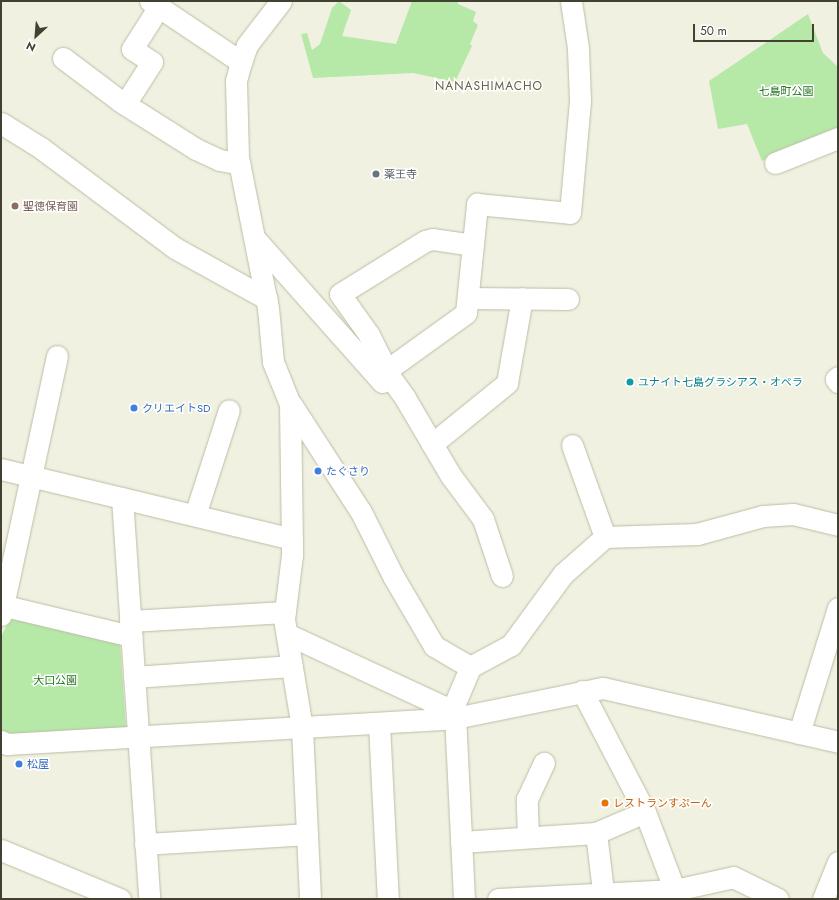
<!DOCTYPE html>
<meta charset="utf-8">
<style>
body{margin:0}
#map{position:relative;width:839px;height:900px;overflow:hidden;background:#f1f1e1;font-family:Jost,"Noto Sans JP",sans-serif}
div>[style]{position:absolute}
.green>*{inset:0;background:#b6e8a8}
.roads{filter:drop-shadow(0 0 1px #bdbca4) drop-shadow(0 0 1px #bdbca4)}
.minor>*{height:21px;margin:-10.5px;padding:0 10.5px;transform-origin:10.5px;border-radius:10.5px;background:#fff}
.dots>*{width:11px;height:11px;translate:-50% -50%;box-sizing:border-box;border:2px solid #fff;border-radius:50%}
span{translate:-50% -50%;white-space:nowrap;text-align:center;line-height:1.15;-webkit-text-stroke:3px #fff;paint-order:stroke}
.park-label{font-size:11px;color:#297525}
.worship-label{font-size:11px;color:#5b616d}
.left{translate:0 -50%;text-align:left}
.education-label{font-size:11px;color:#785e54}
.culture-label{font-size:11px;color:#0d838f}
.shop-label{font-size:11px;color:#366cbe}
.food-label{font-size:11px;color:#c56008}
.neighbourhood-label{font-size:12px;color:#666349;letter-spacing:1px}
.frame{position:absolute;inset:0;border:2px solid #434232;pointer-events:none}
.north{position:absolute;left:16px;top:16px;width:40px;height:40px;-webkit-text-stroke:3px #fff;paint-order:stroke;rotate:206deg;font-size:11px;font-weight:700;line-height:16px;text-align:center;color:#434232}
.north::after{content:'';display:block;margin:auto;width:14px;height:18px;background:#434232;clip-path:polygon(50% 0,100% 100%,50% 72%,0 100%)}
.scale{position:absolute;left:693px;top:24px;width:121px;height:18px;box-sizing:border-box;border:2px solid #434232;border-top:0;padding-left:5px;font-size:12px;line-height:14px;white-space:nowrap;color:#434232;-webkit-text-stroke:3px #fff;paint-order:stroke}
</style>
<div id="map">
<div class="green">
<i style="clip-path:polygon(339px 1px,351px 10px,342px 36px,396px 44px,412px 1px,458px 1px,458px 4px,476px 12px,473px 21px,478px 25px,470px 44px,472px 46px,455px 82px,413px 73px,313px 78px,301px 34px,307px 33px,312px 50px,320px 44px,332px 8px)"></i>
<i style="clip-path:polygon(808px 14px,823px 53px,838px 67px,838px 133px,762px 161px,747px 124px,718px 129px,709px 81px)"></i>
<i style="clip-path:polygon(11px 616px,120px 641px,126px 729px,7px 734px,1px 731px,1px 637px)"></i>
</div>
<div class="roads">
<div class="minor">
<i style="left:150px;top:1px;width:110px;rotate:33.8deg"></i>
<i style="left:281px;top:1px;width:56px;rotate:127.7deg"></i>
<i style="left:247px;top:45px;width:18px;rotate:109deg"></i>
<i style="left:241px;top:62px;width:20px;rotate:105deg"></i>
<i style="left:236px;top:81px;width:76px;rotate:88.5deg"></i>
<i style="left:238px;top:157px;width:154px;rotate:78.8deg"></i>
<i style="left:268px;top:308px;width:54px;rotate:84.7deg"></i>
<i style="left:273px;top:362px;width:45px;rotate:68deg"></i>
<i style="left:290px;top:404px;width:151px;rotate:89.2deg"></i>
<i style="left:292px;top:555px;width:64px;rotate:97.1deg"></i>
<i style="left:284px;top:619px;width:110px;rotate:80.6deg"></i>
<i style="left:302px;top:728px;width:171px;rotate:87.3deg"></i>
<i style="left:63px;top:58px;width:71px;rotate:37deg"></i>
<i style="left:120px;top:101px;width:90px;rotate:32.3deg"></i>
<i style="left:196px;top:149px;width:26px;rotate:25deg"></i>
<i style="left:220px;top:160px;width:20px;rotate:11deg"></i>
<i style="left:125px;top:104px;width:50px;rotate:-57.3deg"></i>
<i style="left:152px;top:62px;width:24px;rotate:-147deg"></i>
<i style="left:132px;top:49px;width:49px;rotate:-57.6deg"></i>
<i style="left:1px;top:123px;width:47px;rotate:32deg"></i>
<i style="left:41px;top:148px;width:167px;rotate:36.7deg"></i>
<i style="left:175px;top:248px;width:105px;rotate:29deg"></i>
<i style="left:775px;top:163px;width:68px;rotate:-21.6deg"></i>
<i style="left:257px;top:241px;width:188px;rotate:48.4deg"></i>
<i style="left:382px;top:382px;width:7px;rotate:-34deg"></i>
<i style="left:473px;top:245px;width:40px;rotate:-171.5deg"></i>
<i style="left:433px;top:239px;width:8px;rotate:166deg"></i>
<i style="left:425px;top:241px;width:100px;rotate:148.1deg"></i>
<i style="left:340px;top:294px;width:50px;rotate:54.7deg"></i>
<i style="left:369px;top:335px;width:47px;rotate:63.4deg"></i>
<i style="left:390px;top:377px;width:26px;rotate:54deg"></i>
<i style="left:405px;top:398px;width:91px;rotate:59.5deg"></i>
<i style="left:451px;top:476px;width:54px;rotate:53.3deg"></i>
<i style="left:483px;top:519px;width:60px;rotate:71.6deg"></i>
<i style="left:468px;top:298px;width:100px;rotate:0.6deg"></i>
<i style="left:387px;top:370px;width:97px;rotate:-35.8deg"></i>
<i style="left:466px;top:313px;width:110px;rotate:-84.2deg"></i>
<i style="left:477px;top:204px;width:93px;rotate:5.5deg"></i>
<i style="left:570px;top:213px;width:112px;rotate:-84.9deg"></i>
<i style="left:580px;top:101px;width:53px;rotate:-92.2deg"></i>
<i style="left:578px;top:48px;width:48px;rotate:-98.5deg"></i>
<i style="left:838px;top:377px;width:3px;rotate:135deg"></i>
<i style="left:836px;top:379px;width:4px;rotate:56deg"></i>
<i style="left:291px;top:404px;width:129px;rotate:57.1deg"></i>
<i style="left:361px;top:512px;width:72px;rotate:63.4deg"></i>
<i style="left:393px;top:576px;width:81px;rotate:59.6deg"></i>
<i style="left:434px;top:646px;width:42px;rotate:30.3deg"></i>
<i style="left:470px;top:667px;width:47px;rotate:-28.2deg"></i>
<i style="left:511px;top:645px;width:88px;rotate:-53.8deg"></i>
<i style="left:563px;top:574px;width:56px;rotate:-41.4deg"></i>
<i style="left:605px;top:537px;width:92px;rotate:-1.9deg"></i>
<i style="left:697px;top:534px;width:68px;rotate:-15.3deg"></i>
<i style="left:763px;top:516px;width:30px;rotate:-4deg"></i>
<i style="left:793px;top:514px;width:46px;rotate:13.7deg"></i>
<i style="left:432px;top:444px;width:97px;rotate:-39.1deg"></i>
<i style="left:507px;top:383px;width:86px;rotate:-80deg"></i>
<i style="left:572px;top:445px;width:98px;rotate:70.3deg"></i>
<i style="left:1px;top:469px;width:299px;rotate:13.5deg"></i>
<i style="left:122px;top:498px;width:402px;rotate:86.1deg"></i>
<i style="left:195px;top:515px;width:110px;rotate:-72.1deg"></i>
<i style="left:5px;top:606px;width:130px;rotate:13.4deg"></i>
<i style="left:1px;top:615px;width:265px;rotate:-77.8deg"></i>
<i style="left:130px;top:621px;width:155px;rotate:-3.3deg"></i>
<i style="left:287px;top:634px;width:185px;rotate:24.9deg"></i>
<i style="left:134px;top:677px;width:158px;rotate:-4deg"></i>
<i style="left:582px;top:691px;width:136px;rotate:62.5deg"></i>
<i style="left:645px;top:812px;width:93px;rotate:69.2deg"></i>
<i style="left:379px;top:724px;width:175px;rotate:87.1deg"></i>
<i style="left:799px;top:733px;width:131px;rotate:-72.7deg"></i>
<i style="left:1px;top:741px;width:7px;rotate:27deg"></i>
<i style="left:7px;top:744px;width:449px;rotate:-3.3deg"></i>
<i style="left:455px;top:718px;width:151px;rotate:-11.5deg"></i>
<i style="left:603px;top:688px;width:241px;rotate:12.9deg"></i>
<i style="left:596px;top:833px;width:66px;rotate:83.1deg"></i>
<i style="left:528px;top:837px;width:38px;rotate:-92deg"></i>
<i style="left:527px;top:799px;width:40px;rotate:-65deg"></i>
<i style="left:461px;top:842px;width:135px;rotate:-3.8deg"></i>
<i style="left:596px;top:833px;width:53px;rotate:-23.2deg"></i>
<i style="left:145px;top:844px;width:162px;rotate:-3.5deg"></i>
<i style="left:1px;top:850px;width:129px;rotate:22.4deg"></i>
<i style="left:464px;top:899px;width:181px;rotate:-92.8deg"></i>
<i style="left:455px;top:718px;width:15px;rotate:-90deg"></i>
<i style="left:455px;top:703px;width:39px;rotate:-67deg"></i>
<i style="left:498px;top:899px;width:177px;rotate:-2.9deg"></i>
<i style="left:675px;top:890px;width:59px;rotate:-12.6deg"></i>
<i style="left:733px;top:877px;width:50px;rotate:26.1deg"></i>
<i style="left:823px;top:899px;width:40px;rotate:-68deg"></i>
</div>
</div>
<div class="dots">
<i style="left:376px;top:174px;background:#6b7280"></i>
<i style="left:15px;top:206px;background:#8d6e63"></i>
<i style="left:630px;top:382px;background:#0f9aa8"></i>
<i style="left:134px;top:408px;background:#3f7fe0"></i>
<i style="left:318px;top:471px;background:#3f7fe0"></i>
<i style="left:19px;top:764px;background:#3f7fe0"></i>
<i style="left:605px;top:803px;background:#e8710a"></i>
</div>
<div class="park-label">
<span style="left:786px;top:91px">七島町公園</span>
<span style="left:55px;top:680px">大口公園</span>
</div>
<div class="worship-label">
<span class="left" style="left:384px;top:174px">薬王寺</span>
</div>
<div class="education-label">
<span class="left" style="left:23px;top:206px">聖徳保育園</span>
</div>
<div class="culture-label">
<span class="left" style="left:638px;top:382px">ユナイト七島グラシアス・オペラ</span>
</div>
<div class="shop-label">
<span class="left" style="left:142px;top:408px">クリエイトSD</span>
<span class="left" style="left:326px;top:471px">たぐさり</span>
<span class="left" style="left:27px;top:764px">松屋</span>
</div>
<div class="food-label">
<span class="left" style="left:613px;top:803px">レストランすぷーん</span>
</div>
<div class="neighbourhood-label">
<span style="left:489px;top:87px">NANASHIMACHO</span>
</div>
<div class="frame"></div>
<div class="north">N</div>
<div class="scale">50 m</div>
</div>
